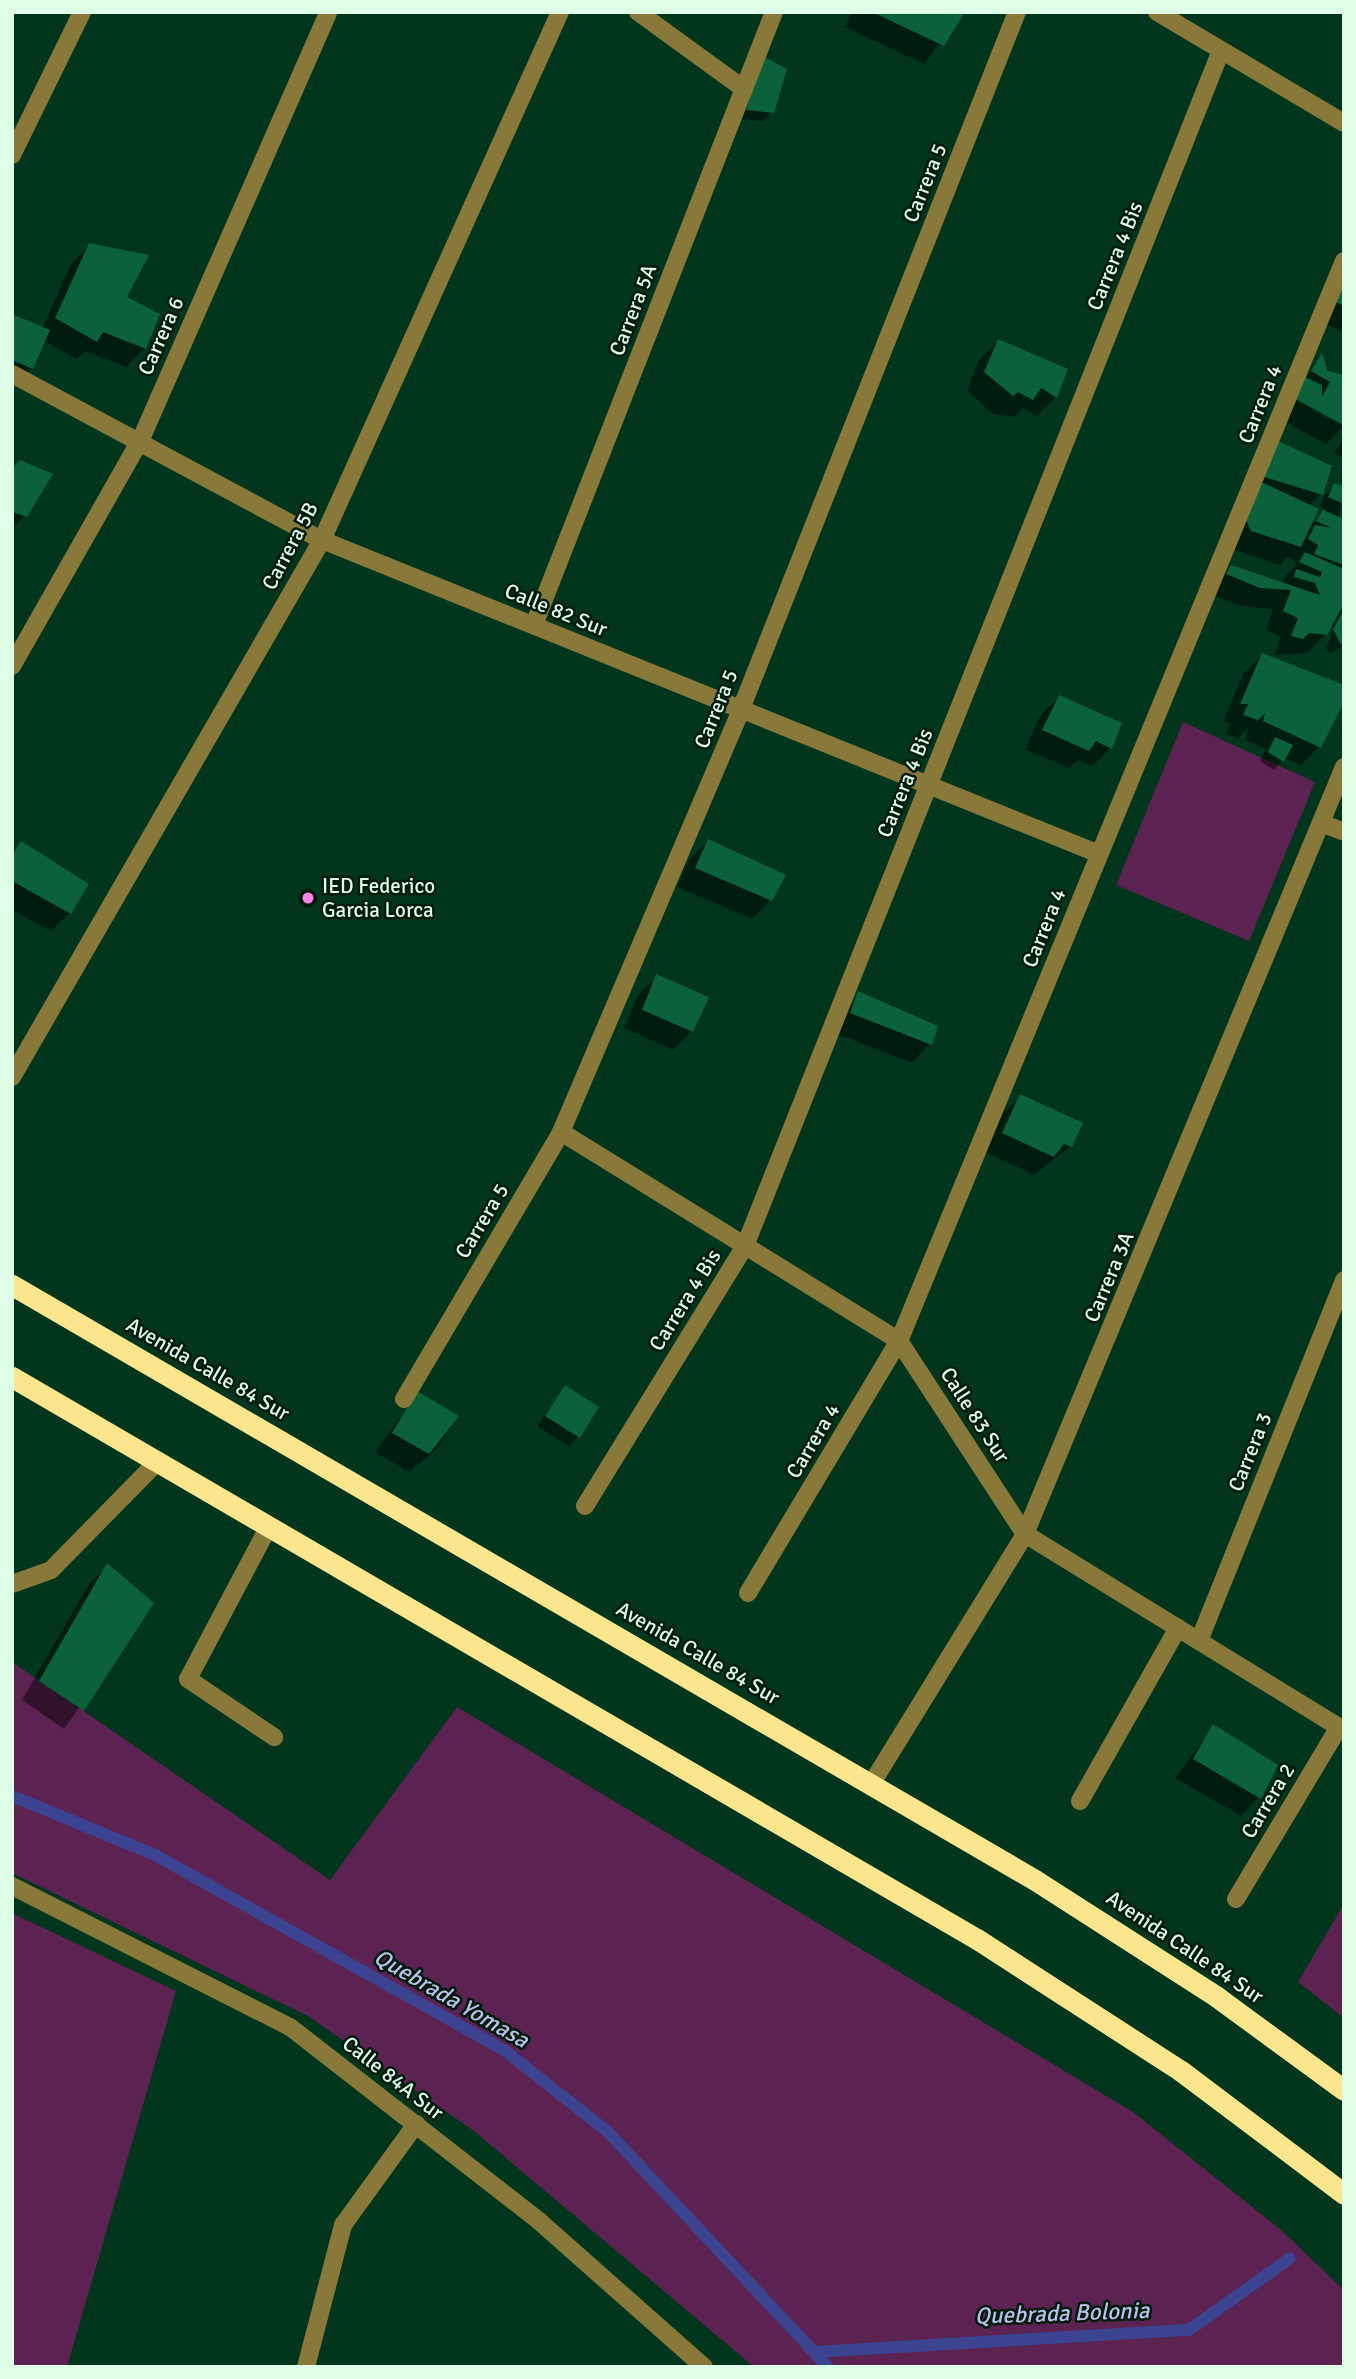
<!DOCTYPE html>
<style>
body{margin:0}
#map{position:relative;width:1356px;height:2379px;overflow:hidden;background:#01361c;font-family:Signika,sans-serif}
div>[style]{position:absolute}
.green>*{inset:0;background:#5c2251}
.shadow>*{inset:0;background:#0007}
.stream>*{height:12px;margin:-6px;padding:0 6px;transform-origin:6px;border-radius:6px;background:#3c4390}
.building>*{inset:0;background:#0b6139}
.minor>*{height:18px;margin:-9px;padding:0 9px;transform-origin:9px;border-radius:9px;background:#88793b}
.highway>*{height:21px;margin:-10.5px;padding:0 10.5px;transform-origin:10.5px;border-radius:10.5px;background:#fce68d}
.dots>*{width:19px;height:19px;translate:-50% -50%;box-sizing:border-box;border:4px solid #011a0b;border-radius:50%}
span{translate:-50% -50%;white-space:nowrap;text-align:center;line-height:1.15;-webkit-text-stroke:5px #011a0b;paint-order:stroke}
.street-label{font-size:21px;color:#defee8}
.poi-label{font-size:21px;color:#defee8}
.left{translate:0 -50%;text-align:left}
.water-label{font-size:23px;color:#b8c1ed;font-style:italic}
.frame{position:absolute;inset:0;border:14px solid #defee8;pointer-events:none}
</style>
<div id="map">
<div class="green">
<i style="clip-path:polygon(1183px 722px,1315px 782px,1249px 941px,1116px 885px)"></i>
<i style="clip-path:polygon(12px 1662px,330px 1880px,457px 1707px,1133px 2112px,1280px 2229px,1344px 2290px,1344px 2367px,754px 2367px,474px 2131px,308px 2016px,12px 1873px)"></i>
<i style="clip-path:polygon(1344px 1904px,1344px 2018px,1298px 1982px)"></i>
<i style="clip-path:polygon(12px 1913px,176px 1991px,67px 2367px,12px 2367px)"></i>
</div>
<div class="shadow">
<i style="clip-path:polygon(852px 12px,963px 12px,924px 64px,845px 27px)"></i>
<i style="clip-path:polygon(754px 68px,772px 112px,763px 121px,738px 119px)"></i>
<i style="clip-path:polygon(90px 245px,125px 298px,145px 348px,126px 367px,85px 351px,77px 359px,44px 341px,32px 368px,12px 387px,12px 316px,42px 329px,71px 264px)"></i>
<i style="clip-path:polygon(1344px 252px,1344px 328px,1341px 331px,1316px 320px)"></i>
<i style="clip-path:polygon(998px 341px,1056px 397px,1037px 416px,1023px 408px,1013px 417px,993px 414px,967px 391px,979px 360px)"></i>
<i style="clip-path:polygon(1322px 356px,1317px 370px,1329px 363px,1326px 372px,1344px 375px,1344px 422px,1308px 408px,1344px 426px,1326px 444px,1278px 418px)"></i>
<i style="clip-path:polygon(1344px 438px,1344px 457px,1334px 453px)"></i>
<i style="clip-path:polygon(1257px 461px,1321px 494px,1309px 507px,1309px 526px,1324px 512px,1332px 515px,1320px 506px,1325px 494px,1335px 485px,1344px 488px,1338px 518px,1344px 521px,1344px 645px,1331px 653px,1326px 650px,1334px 625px,1307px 653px,1274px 655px,1281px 637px,1266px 630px,1273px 609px,1240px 606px,1209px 593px,1231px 567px,1280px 583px,1297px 563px,1288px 557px,1280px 565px,1232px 549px)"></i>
<i style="clip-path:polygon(12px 470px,25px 516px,16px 525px,12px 523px)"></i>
<i style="clip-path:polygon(1262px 655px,1344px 687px,1319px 747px,1301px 765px,1284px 758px,1274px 770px,1260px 761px,1266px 749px,1245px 740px,1249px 727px,1238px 738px,1226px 734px,1231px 723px,1223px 722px,1243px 674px)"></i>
<i style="clip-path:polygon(1059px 697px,1111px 748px,1092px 766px,1078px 760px,1069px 768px,1025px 749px,1040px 716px)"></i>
<i style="clip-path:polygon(708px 841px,771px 900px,752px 919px,677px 887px,689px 860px)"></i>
<i style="clip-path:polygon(21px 843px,70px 912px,51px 931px,12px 910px,12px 852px)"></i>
<i style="clip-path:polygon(657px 976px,692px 1031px,673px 1050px,624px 1028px,638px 995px)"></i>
<i style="clip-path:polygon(859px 994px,930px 1044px,912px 1063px,832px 1032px)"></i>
<i style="clip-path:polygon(1020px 1097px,1071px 1146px,1034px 1175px,985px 1152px,1001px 1115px)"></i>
<i style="clip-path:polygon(565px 1388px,578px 1437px,569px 1446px,537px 1426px)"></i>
<i style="clip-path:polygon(417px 1394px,456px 1417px,438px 1448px,409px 1472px,375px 1452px)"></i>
<i style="clip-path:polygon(108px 1566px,152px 1604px,64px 1729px,22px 1700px,89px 1584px)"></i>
<i style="clip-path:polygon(1214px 1726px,1259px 1797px,1241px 1816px,1175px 1778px)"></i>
</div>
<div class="stream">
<i style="left:12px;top:1796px;width:155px;rotate:22.4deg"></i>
<i style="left:155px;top:1855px;width:400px;rotate:29.2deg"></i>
<i style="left:504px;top:2050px;width:132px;rotate:38.3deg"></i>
<i style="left:608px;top:2132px;width:322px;rotate:46.9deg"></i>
<i style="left:814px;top:2352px;width:376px;rotate:-3.4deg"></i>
<i style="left:1189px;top:2330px;width:123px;rotate:-35.4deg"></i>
</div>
<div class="building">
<i style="clip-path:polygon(872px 12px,965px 12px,944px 46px)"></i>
<i style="clip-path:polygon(763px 56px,787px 69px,774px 113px,746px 110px)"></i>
<i style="clip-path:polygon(89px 243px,149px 255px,127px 297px,160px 314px,146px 349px,103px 332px,97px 342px,55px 318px)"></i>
<i style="clip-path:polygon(1344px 276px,1344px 306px,1333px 301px)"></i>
<i style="clip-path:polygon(12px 314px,50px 330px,33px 369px,12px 360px)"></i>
<i style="clip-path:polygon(998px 339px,1068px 369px,1057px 398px,1041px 388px,1033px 400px,1018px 392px,1013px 396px,984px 372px)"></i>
<i style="clip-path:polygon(1322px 353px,1328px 371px,1344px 375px,1344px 425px,1295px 399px,1305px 377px,1322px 385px,1322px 397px,1330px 382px,1311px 371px)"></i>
<i style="clip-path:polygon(1276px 440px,1332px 466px,1323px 495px,1261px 476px)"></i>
<i style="clip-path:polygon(20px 460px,53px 474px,27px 517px,12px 512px,12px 468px)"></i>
<i style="clip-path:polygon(1257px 480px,1319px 509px,1301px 547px,1251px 531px,1244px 515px)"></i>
<i style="clip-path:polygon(1334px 483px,1344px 486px,1344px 504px,1328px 497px)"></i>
<i style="clip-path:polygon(1323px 510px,1344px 519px,1344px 565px,1314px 554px,1318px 545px,1308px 539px,1315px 525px,1332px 528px,1316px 521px)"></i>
<i style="clip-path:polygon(1305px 552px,1344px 569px,1344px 604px,1327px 635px,1309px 633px,1303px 639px,1291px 636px,1298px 618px,1283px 611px,1291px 590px,1260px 588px,1226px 574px,1231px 565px,1320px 595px,1315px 583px,1294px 577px,1296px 569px,1320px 577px,1322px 572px,1299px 562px)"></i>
<i style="clip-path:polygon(1344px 609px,1344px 640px,1341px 645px,1333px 629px)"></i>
<i style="clip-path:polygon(1262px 653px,1344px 685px,1343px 704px,1321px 748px,1263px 721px,1265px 713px,1258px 720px,1243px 715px,1248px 704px,1240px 704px)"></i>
<i style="clip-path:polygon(1059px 695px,1122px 723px,1112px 749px,1096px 741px,1089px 751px,1042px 730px)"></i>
<i style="clip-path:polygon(1275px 737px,1293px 745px,1284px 762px,1268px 752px)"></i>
<i style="clip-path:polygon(708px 839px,786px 875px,772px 901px,695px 868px)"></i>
<i style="clip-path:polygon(21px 841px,89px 884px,71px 914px,12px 881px,12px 855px)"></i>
<i style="clip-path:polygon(656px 974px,709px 997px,693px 1032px,642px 1010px)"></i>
<i style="clip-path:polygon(858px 991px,938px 1026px,932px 1045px,850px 1013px)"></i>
<i style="clip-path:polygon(1020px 1094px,1083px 1123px,1072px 1147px,1064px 1144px,1054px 1157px,1002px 1133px)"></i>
<i style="clip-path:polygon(565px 1385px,599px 1407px,580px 1438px,545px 1416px)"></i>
<i style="clip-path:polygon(417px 1391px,459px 1416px,429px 1454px,392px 1433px)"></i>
<i style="clip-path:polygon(107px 1563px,154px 1603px,84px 1711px,39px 1681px)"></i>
<i style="clip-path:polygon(1213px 1724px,1278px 1765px,1261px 1799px,1193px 1759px)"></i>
</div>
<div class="minor">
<i style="left:638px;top:12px;width:131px;rotate:36deg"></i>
<i style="left:1157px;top:12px;width:217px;rotate:30.7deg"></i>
<i style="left:12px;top:155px;width:159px;rotate:-63.9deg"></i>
<i style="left:12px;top:374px;width:352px;rotate:28.2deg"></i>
<i style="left:322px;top:540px;width:838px;rotate:22deg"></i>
<i style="left:534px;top:625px;width:658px;rotate:-68.62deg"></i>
<i style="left:12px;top:666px;width:261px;rotate:-60.4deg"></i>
<i style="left:141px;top:439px;width:466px;rotate:-66.3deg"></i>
<i style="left:1321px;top:823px;width:25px;rotate:21deg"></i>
<i style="left:12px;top:1077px;width:620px;rotate:-60deg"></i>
<i style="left:322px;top:540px;width:579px;rotate:-65.74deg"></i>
<i style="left:561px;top:1132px;width:397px;rotate:31.7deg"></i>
<i style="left:899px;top:1341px;width:230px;rotate:56.9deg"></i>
<i style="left:1025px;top:1534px;width:374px;rotate:31.6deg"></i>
<i style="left:404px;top:1399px;width:310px;rotate:-59.5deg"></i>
<i style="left:561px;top:1132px;width:460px;rotate:-66.9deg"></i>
<i style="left:741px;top:709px;width:750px;rotate:-68.4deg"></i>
<i style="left:585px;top:1506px;width:305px;rotate:-58.4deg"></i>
<i style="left:745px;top:1246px;width:1284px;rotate:-68.29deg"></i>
<i style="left:269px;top:1526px;width:173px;rotate:117.9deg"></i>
<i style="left:188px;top:1679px;width:104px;rotate:34deg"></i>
<i style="left:12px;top:1584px;width:41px;rotate:-19.7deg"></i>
<i style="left:51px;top:1570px;width:153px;rotate:-45.5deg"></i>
<i style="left:748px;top:1593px;width:294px;rotate:-59.1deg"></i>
<i style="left:899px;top:1341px;width:1168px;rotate:-67.61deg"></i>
<i style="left:1199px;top:1641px;width:389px;rotate:-68.1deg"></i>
<i style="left:872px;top:1783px;width:292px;rotate:-58.4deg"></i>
<i style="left:1025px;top:1534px;width:831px;rotate:-67.42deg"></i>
<i style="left:1080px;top:1801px;width:199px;rotate:-60.5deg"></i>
<i style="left:12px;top:1886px;width:312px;rotate:26.9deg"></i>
<i style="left:290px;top:2027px;width:316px;rotate:37.9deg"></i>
<i style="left:539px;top:2221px;width:220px;rotate:41.5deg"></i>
<i style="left:1236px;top:1899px;width:200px;rotate:-59.1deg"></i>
<i style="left:306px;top:2367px;width:147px;rotate:-75.4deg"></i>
<i style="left:343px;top:2225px;width:125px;rotate:-54.1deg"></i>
</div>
<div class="highway">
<i style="left:12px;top:1285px;width:1183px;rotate:30.18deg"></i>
<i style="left:1035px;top:1880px;width:216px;rotate:32.7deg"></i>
<i style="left:1217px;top:1997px;width:157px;rotate:36.2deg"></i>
<i style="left:12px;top:1377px;width:1117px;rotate:30.22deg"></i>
<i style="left:977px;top:1939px;width:243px;rotate:32.9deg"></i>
<i style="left:1181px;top:2071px;width:204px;rotate:37deg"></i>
</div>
<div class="dots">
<i style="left:308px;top:898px;background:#fd86e3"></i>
</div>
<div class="street-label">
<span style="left:925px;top:183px;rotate:-68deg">Carrera 5</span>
<span style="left:1115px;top:256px;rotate:-68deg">Carrera 4 Bis</span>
<span style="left:633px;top:310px;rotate:-69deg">Carrera 5A</span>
<span style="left:161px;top:336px;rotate:-66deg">Carrera 6</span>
<span style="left:1260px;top:404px;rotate:-68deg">Carrera 4</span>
<span style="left:290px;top:546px;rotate:-62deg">Carrera 5B</span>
<span style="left:556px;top:610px;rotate:22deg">Calle 82 Sur</span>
<span style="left:716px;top:709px;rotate:-68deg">Carrera 5</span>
<span style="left:905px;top:783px;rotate:-68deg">Carrera 4 Bis</span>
<span style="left:1044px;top:928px;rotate:-68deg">Carrera 4</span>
<span style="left:482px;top:1221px;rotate:-59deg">Carrera 5</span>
<span style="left:1109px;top:1277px;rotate:-67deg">Carrera 3A</span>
<span style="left:685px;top:1300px;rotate:-58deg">Carrera 4 Bis</span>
<span style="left:208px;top:1369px;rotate:30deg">Avenida Calle 84 Sur</span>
<span style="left:975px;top:1415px;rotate:57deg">Calle 83 Sur</span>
<span style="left:813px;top:1441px;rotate:-59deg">Carrera 4</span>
<span style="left:1250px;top:1452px;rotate:-68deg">Carrera 3</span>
<span style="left:698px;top:1653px;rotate:30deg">Avenida Calle 84 Sur</span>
<span style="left:1268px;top:1801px;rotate:-59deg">Carrera 2</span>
<span style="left:1185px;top:1947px;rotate:34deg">Avenida Calle 84 Sur</span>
<span style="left:393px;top:2078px;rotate:38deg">Calle 84A Sur</span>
</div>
<div class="poi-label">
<span class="left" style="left:322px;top:898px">IED Federico<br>Garcia Lorca</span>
</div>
<div class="water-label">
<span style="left:451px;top:1999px;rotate:30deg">Quebrada Yomasa</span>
<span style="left:1062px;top:2314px;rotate:-2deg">Quebrada Bolonia</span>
</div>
<div class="frame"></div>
</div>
